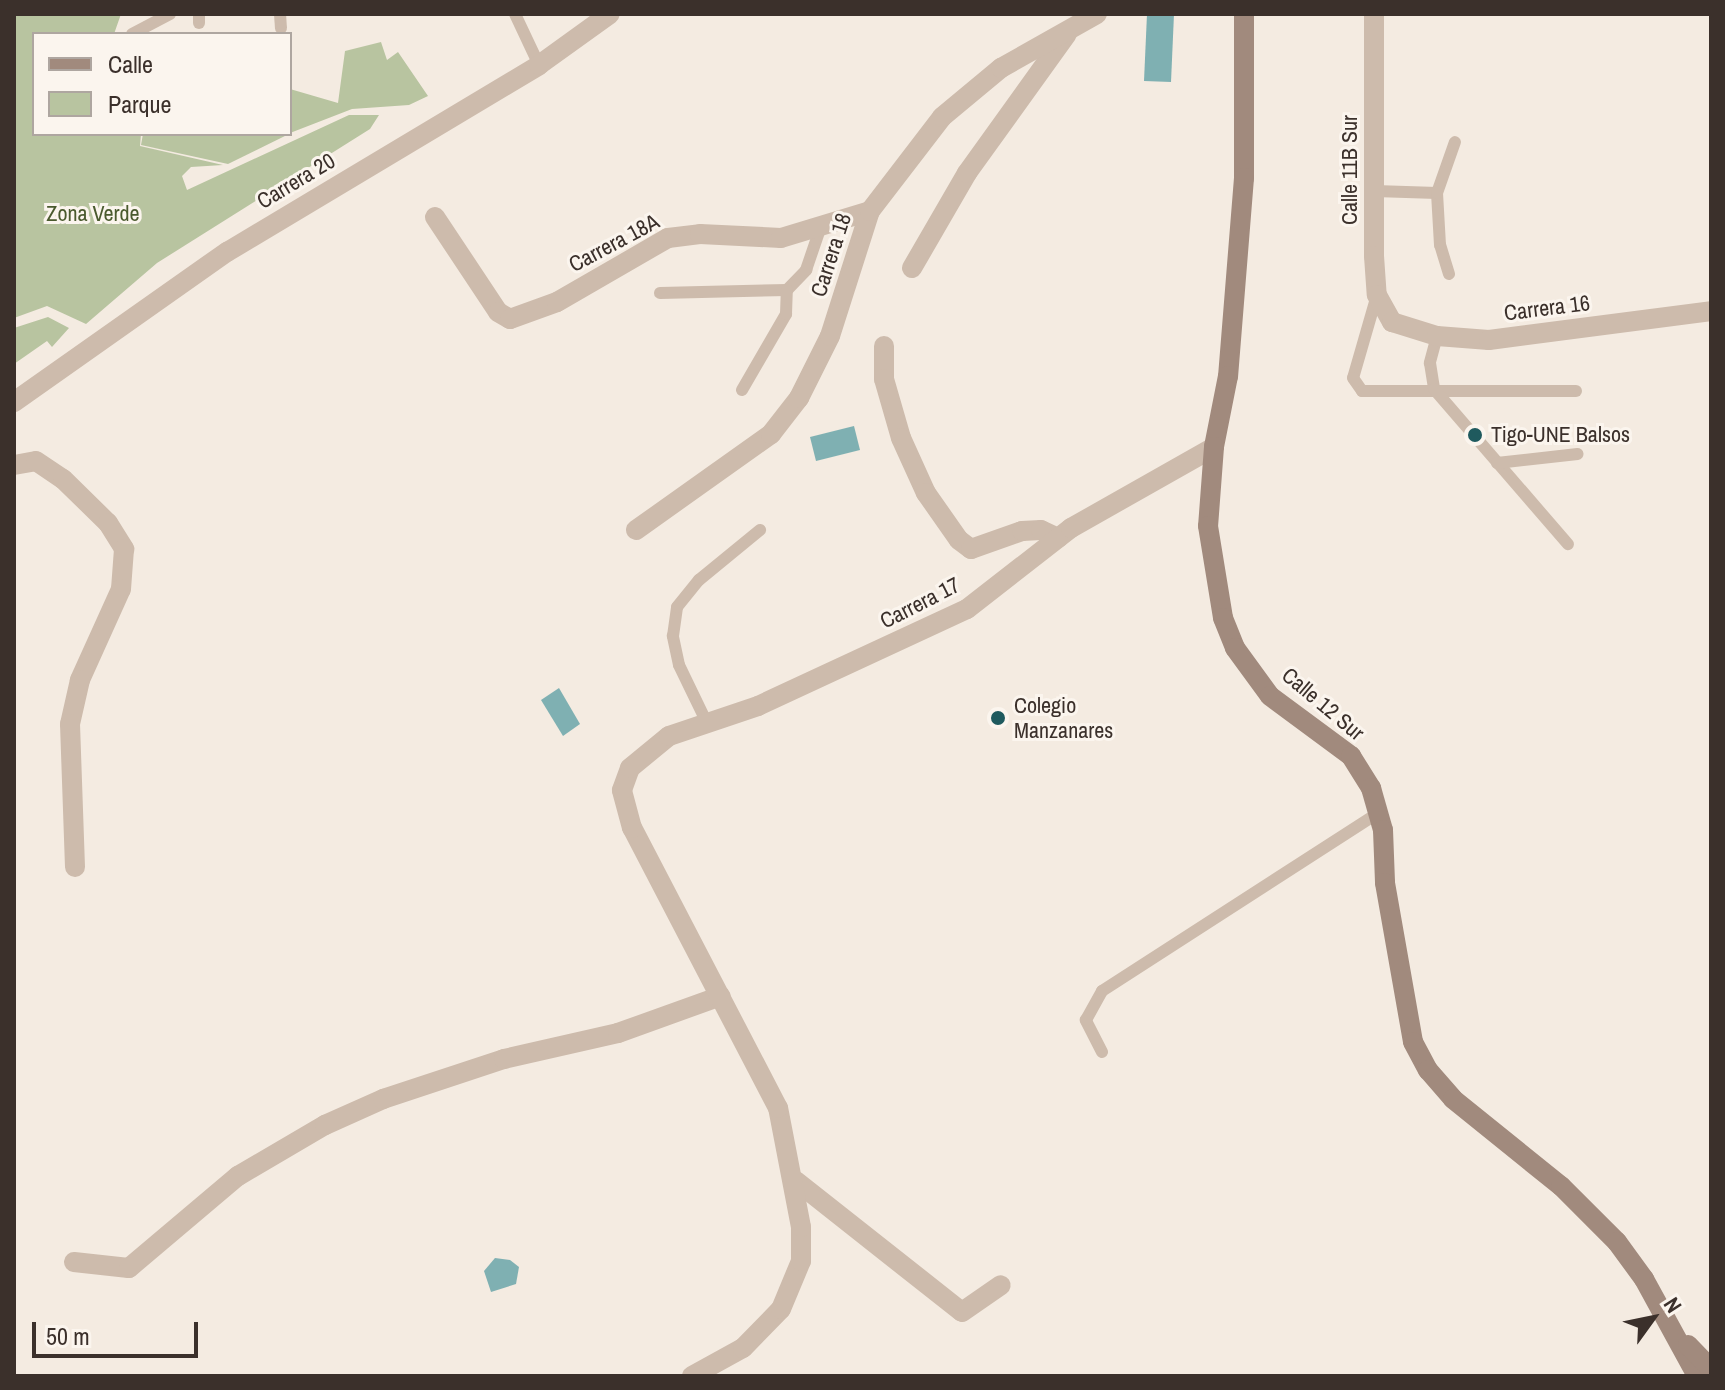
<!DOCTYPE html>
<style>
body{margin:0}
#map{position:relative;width:1725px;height:1390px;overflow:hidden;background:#f4ebe1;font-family:"Archivo Narrow",sans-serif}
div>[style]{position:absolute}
.green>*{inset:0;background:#b8c4a0}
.water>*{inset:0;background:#7fb0b2}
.service>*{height:12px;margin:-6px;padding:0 6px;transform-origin:6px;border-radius:6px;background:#cdbbac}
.minor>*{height:20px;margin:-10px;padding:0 10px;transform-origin:10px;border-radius:10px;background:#cdbbac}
.secondary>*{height:20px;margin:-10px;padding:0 10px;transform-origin:10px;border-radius:10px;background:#a18a7d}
.dots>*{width:22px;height:22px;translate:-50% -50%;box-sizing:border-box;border:4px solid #fbf5ee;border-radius:50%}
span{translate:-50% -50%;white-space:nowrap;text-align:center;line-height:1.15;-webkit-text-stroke:6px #fbf5ee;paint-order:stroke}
.street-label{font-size:22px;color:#3b302b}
.park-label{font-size:22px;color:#4a5a2e}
.poi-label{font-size:22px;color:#3b302b}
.left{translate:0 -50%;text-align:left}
.frame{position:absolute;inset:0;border:16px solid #3b302b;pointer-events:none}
.legend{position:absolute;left:32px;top:32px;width:260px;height:104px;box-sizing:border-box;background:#fbf5ee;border:2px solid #aea6a0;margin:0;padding:10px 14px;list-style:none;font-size:24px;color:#3b302b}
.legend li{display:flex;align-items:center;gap:16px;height:40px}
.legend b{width:40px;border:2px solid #aea6a0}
.north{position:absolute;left:1613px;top:1278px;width:80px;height:80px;-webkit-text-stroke:6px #fbf5ee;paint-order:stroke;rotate:57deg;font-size:22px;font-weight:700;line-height:32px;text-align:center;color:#3b302b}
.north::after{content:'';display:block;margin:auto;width:28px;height:36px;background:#3b302b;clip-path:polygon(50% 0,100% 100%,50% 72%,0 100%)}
.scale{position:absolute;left:32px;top:1322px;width:166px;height:36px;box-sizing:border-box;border:4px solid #3b302b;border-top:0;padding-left:10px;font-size:24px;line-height:28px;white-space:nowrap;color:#3b302b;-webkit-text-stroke:6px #fbf5ee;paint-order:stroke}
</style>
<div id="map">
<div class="green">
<i style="clip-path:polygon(14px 14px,121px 14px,114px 34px,34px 34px,34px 134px,141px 134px,140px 146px,223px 165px,191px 167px,182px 176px,187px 190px,349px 115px,379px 115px,370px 129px,157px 263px,86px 324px,47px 306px,14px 318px)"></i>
<i style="clip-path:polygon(381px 42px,387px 60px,398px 52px,428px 96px,409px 105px,352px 109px,290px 133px,290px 89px,338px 103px,345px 51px)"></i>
<i style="clip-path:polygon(143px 134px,289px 134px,228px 164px,141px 145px)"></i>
<i style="clip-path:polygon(48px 317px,69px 328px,52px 347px,47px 341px,14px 364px,14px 328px)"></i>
</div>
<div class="water">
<i style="clip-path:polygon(1147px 14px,1174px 14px,1171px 82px,1144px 81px)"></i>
<i style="clip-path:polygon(854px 426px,860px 450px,816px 461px,810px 437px)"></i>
<i style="clip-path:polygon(559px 688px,580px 724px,563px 736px,541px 700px)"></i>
<i style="clip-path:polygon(495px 1258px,510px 1260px,519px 1267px,516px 1284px,491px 1292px,484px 1271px)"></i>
</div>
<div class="service">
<i style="left:280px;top:14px;width:14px;rotate:86deg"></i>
<i style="left:515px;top:14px;width:56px;rotate:64.8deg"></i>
<i style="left:199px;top:23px;width:9px;rotate:-90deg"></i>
<i style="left:132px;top:34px;width:43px;rotate:-27.8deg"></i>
<i style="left:1375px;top:191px;width:62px;rotate:1.8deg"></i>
<i style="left:1449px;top:274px;width:30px;rotate:-107deg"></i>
<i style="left:1440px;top:245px;width:52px;rotate:-93.3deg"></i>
<i style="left:1437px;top:193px;width:54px;rotate:-70.6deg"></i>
<i style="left:660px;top:293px;width:127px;rotate:-1.4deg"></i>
<i style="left:787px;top:290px;width:28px;rotate:-46deg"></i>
<i style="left:806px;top:270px;width:43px;rotate:-71.1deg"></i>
<i style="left:1377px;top:295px;width:86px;rotate:106.1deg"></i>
<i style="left:1353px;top:378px;width:16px;rotate:55deg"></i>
<i style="left:1362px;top:391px;width:214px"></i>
<i style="left:1437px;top:336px;width:28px;rotate:105deg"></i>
<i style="left:1430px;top:363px;width:26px;rotate:81deg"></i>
<i style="left:1434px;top:389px;width:205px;rotate:49.2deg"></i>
<i style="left:742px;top:390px;width:88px;rotate:-59.9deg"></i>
<i style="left:786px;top:314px;width:24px;rotate:-88deg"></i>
<i style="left:1497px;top:463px;width:81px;rotate:-6.4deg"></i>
<i style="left:707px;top:723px;width:64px;rotate:-115.8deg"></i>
<i style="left:679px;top:665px;width:30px;rotate:-102deg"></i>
<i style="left:673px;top:636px;width:29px;rotate:-82deg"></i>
<i style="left:677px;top:607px;width:35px;rotate:-51deg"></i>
<i style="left:699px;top:580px;width:79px;rotate:-39.3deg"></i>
<i style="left:1102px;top:1052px;width:36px;rotate:-117deg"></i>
<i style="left:1086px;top:1020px;width:33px;rotate:-61deg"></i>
<i style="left:1102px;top:991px;width:328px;rotate:-32.8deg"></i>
</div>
<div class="minor">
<i style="left:1374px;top:14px;width:242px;rotate:90deg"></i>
<i style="left:1374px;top:256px;width:39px;rotate:86deg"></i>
<i style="left:1377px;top:295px;width:31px;rotate:61deg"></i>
<i style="left:1392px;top:322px;width:47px;rotate:17.3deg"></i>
<i style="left:1437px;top:336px;width:52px;rotate:4.4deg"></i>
<i style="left:1489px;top:340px;width:224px;rotate:-7.4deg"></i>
<i style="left:435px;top:217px;width:114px;rotate:56.4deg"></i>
<i style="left:498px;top:312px;width:14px;rotate:30deg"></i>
<i style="left:510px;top:319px;width:50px;rotate:-19.9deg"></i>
<i style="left:557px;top:302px;width:128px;rotate:-30deg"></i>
<i style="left:668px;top:238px;width:32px;rotate:-7deg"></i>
<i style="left:700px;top:234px;width:81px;rotate:2.8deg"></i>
<i style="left:781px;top:238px;width:93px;rotate:-16.9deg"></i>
<i style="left:912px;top:268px;width:110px;rotate:-59.9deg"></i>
<i style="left:967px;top:173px;width:171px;rotate:-54.3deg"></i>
<i style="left:884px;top:346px;width:33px;rotate:90deg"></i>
<i style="left:884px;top:379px;width:61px;rotate:73.9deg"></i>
<i style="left:901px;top:438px;width:60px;rotate:65.6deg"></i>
<i style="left:926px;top:493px;width:57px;rotate:54.9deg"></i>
<i style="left:959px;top:540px;width:15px;rotate:37deg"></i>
<i style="left:971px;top:549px;width:54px;rotate:-19.4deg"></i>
<i style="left:1022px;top:531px;width:19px;rotate:-3deg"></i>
<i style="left:1041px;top:530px;width:19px;rotate:25deg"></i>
<i style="left:14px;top:402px;width:261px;rotate:-35.2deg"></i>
<i style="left:227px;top:252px;width:364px;rotate:-30.9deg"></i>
<i style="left:539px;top:65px;width:87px;rotate:-35.7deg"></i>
<i style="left:14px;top:465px;width:22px;rotate:-10deg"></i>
<i style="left:36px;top:461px;width:32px;rotate:34deg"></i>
<i style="left:63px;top:479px;width:63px;rotate:44.4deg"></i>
<i style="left:108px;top:523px;width:31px;rotate:58deg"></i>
<i style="left:124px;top:549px;width:40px;rotate:94.3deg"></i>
<i style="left:121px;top:589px;width:100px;rotate:114.3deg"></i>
<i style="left:80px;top:680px;width:45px;rotate:102.8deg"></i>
<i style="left:70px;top:724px;width:143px;rotate:88deg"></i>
<i style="left:636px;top:530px;width:166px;rotate:-35.4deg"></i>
<i style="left:771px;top:434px;width:46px;rotate:-52.1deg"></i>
<i style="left:799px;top:398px;width:69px;rotate:-63.4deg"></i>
<i style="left:830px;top:336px;width:131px;rotate:-72.3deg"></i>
<i style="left:870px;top:211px;width:118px;rotate:-52.5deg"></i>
<i style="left:942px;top:117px;width:77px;rotate:-39.7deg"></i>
<i style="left:1001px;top:68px;width:110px;rotate:-29.4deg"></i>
<i style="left:796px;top:1181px;width:211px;rotate:38.3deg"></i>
<i style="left:962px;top:1312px;width:47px;rotate:-34.7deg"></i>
<i style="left:74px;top:1262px;width:55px;rotate:6.2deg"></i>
<i style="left:129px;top:1268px;width:143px;rotate:-40.2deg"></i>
<i style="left:238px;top:1176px;width:101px;rotate:-30.4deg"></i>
<i style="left:325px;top:1125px;width:64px;rotate:-24.1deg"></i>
<i style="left:383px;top:1099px;width:127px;rotate:-18.3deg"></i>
<i style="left:504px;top:1059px;width:117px;rotate:-12.8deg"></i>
<i style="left:618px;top:1033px;width:109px;rotate:-19.8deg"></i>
<i style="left:692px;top:1376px;width:58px;rotate:-28.8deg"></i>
<i style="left:743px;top:1348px;width:54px;rotate:-45.7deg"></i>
<i style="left:781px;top:1309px;width:52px;rotate:-67.4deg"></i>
<i style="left:801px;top:1261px;width:34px;rotate:-90deg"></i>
<i style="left:801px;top:1227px;width:121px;rotate:-100.9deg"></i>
<i style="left:778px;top:1108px;width:316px;rotate:-117.5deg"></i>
<i style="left:632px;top:828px;width:39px;rotate:-105deg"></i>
<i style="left:622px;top:790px;width:23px;rotate:-70deg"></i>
<i style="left:630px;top:768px;width:50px;rotate:-39.4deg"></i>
<i style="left:669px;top:736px;width:94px;rotate:-18.6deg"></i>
<i style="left:758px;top:706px;width:230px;rotate:-24.9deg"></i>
<i style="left:967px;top:609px;width:132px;rotate:-37.9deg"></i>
<i style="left:1071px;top:528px;width:164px;rotate:-29.5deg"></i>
</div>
<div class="secondary">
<i style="left:1244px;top:14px;width:164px;rotate:90deg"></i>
<i style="left:1244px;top:178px;width:199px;rotate:94.6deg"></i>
<i style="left:1228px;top:376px;width:72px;rotate:101.2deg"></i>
<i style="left:1214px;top:447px;width:79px;rotate:94.3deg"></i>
<i style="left:1208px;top:526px;width:93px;rotate:80.7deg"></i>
<i style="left:1223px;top:618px;width:32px;rotate:68deg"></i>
<i style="left:1235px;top:648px;width:59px;rotate:53.9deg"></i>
<i style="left:1270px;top:696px;width:101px;rotate:36.5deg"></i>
<i style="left:1351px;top:756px;width:38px;rotate:58deg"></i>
<i style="left:1371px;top:788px;width:44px;rotate:74.1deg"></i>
<i style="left:1383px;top:830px;width:53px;rotate:87.8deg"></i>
<i style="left:1385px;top:883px;width:161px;rotate:80deg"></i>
<i style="left:1413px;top:1042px;width:32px;rotate:62deg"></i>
<i style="left:1428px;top:1070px;width:38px;rotate:49deg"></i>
<i style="left:1453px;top:1099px;width:139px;rotate:38.9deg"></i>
<i style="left:1561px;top:1186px;width:79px;rotate:45deg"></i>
<i style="left:1617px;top:1242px;width:46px;rotate:53.9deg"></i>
<i style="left:1644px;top:1279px;width:111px;rotate:61.3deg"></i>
<i style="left:1688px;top:1345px;width:33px;rotate:46deg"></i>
</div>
<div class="dots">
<i style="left:1475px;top:435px;background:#1f5a5e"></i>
<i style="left:998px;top:718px;background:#1f5a5e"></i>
</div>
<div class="street-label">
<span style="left:1350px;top:170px;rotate:-90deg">Calle 11B Sur</span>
<span style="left:296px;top:181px;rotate:-31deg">Carrera 20</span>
<span style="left:614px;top:243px;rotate:-28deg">Carrera 18A</span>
<span style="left:831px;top:255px;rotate:-72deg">Carrera 18</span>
<span style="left:1547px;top:308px;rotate:-7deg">Carrera 16</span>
<span style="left:920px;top:603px;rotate:-27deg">Carrera 17</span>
<span style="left:1323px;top:704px;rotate:40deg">Calle 12 Sur</span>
</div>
<div class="park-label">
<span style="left:93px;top:214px">Zona Verde</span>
</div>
<div class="poi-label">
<span class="left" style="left:1491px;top:435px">Tigo-UNE Balsos</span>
<span class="left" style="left:1014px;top:718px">Colegio<br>Manzanares</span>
</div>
<div class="frame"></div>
<ul class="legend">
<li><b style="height:10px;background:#a18a7d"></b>Calle</li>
<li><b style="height:22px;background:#b8c4a0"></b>Parque</li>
</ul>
<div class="north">N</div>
<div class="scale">50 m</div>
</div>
